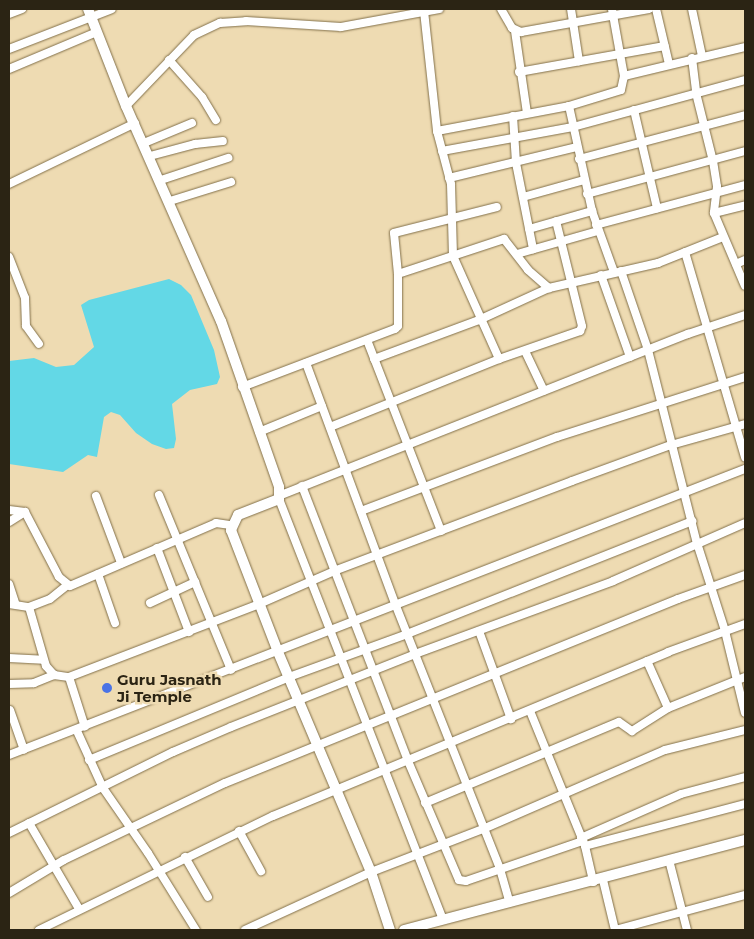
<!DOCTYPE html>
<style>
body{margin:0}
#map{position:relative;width:754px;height:939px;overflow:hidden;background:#eedbb2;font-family:Montserrat,sans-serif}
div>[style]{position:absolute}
.water>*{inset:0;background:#63d8e6}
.roads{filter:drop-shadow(0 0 1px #82704a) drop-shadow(0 0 1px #82704a)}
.minor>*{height:8px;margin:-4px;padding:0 4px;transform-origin:4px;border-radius:4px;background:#fff}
.tertiary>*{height:10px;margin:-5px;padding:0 5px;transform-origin:5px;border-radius:5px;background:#fff}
.dots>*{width:14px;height:14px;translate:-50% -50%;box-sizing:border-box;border:2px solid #eedbb2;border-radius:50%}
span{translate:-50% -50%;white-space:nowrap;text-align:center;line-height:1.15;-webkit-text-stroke:5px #eedbb2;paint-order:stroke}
.poi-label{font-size:15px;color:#2b2414;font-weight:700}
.left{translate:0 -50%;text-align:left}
.frame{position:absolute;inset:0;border:10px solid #2b2414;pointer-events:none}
</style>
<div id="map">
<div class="water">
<i style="clip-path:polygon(169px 279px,181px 285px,191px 295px,214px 350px,220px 377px,217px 384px,190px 390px,172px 404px,176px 439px,174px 448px,166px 449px,152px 444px,136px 433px,120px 415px,111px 412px,104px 417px,97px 457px,88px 455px,63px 472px,9px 464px,9px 361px,34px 358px,56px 367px,74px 365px,94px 347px,81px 305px,89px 300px)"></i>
</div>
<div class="roads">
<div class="minor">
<i style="left:501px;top:9px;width:22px;rotate:60deg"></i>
<i style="left:512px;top:28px;width:10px;rotate:24deg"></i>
<i style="left:521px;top:32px;width:130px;rotate:-10.2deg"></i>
<i style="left:571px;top:9px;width:53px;rotate:81.3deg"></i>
<i style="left:656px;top:9px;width:57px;rotate:76.7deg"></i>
<i style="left:692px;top:9px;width:48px;rotate:78deg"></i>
<i style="left:424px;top:11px;width:121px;rotate:83.8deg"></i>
<i style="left:437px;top:131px;width:55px;rotate:75.2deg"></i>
<i style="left:451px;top:184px;width:72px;rotate:88.4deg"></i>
<i style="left:453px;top:256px;width:113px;rotate:65.9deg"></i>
<i style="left:9px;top:14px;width:14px;rotate:-21deg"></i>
<i style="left:515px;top:31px;width:83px;rotate:81.7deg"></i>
<i style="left:9px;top:49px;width:110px;rotate:-21.2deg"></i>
<i style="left:692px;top:58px;width:35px;rotate:83deg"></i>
<i style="left:696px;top:93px;width:70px;rotate:76deg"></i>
<i style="left:713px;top:161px;width:26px;rotate:81deg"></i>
<i style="left:717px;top:187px;width:26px;rotate:97deg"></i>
<i style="left:714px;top:213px;width:79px;rotate:67deg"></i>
<i style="left:169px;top:60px;width:50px;rotate:48.3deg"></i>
<i style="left:202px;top:97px;width:27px;rotate:59deg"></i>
<i style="left:9px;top:69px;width:95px;rotate:-22.8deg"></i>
<i style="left:519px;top:72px;width:148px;rotate:-10.1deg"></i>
<i style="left:624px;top:76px;width:124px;rotate:-13.5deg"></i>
<i style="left:126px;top:106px;width:98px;rotate:-46.2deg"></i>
<i style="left:194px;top:35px;width:29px;rotate:-25deg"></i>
<i style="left:220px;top:23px;width:26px;rotate:-4deg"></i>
<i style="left:246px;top:21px;width:95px;rotate:3.6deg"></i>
<i style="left:341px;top:27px;width:100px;rotate:-10.4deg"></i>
<i style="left:569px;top:106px;width:107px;rotate:77.6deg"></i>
<i style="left:592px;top:211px;width:65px;rotate:70.2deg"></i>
<i style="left:634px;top:110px;width:101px;rotate:76.8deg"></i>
<i style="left:513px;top:116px;width:47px;rotate:86.3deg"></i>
<i style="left:516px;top:163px;width:88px;rotate:78.8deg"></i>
<i style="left:437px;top:131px;width:134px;rotate:-10.7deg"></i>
<i style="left:569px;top:106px;width:54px;rotate:-17.1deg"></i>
<i style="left:621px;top:90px;width:14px;rotate:-78deg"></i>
<i style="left:624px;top:76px;width:68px;rotate:-100.2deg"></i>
<i style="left:144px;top:143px;width:52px;rotate:-22.6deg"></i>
<i style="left:442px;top:151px;width:133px;rotate:-10.4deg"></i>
<i style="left:573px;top:127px;width:178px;rotate:-15.3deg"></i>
<i style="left:150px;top:156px;width:47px;rotate:-14.9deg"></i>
<i style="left:195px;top:144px;width:28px;rotate:-6deg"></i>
<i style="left:579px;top:159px;width:172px;rotate:-14.8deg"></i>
<i style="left:449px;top:178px;width:132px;rotate:-13.6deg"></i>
<i style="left:161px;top:180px;width:71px;rotate:-18.2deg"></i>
<i style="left:9px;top:184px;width:140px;rotate:-25.8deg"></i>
<i style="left:587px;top:194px;width:164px;rotate:-15.2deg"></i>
<i style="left:523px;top:197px;width:63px;rotate:-15.6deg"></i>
<i style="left:170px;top:201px;width:64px;rotate:-17.3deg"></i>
<i style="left:714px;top:213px;width:32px;rotate:-14deg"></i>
<i style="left:596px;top:225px;width:154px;rotate:-15deg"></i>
<i style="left:529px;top:229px;width:66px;rotate:-15.9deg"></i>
<i style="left:685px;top:252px;width:214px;rotate:73.7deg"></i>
<i style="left:517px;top:254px;width:84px;rotate:-15.9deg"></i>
<i style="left:9px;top:257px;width:44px;rotate:68.7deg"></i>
<i style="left:25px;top:298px;width:28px;rotate:88deg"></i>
<i style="left:26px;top:326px;width:22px;rotate:54deg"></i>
<i style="left:736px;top:264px;width:10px;rotate:-24deg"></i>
<i style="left:621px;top:271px;width:83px;rotate:71.1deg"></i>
<i style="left:648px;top:350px;width:199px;rotate:75.8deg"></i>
<i style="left:697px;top:543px;width:92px;rotate:72.3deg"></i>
<i style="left:725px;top:631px;width:84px;rotate:76.3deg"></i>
<i style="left:398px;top:274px;width:112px;rotate:-18.3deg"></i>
<i style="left:504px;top:239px;width:39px;rotate:52deg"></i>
<i style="left:528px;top:270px;width:28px;rotate:41deg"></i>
<i style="left:601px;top:275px;width:87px;rotate:70.5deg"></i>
<i style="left:367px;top:340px;width:205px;rotate:68.8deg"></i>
<i style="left:525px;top:351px;width:44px;rotate:64.6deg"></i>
<i style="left:374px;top:359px;width:112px;rotate:-20.4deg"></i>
<i style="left:479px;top:320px;width:77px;rotate:-24.6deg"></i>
<i style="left:549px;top:288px;width:112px;rotate:-12.9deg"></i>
<i style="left:658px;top:263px;width:70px;rotate:-21.8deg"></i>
<i style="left:306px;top:363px;width:259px;rotate:69.7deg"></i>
<i style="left:396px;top:606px;width:283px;rotate:68.4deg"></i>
<i style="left:500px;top:869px;width:35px;rotate:74deg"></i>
<i style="left:242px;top:387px;width:164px;rotate:-20.8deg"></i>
<i style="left:395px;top:329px;width:4px;rotate:-45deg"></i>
<i style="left:398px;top:326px;width:52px;rotate:-90deg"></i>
<i style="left:398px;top:274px;width:41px;rotate:-95.6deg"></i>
<i style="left:394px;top:233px;width:106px;rotate:-14.2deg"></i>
<i style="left:330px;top:427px;width:182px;rotate:-21.9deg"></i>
<i style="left:499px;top:359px;width:86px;rotate:-19.1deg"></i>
<i style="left:580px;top:331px;width:5px;rotate:-68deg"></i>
<i style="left:582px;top:326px;width:108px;rotate:-103.9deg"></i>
<i style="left:259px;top:432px;width:68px;rotate:-22.4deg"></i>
<i style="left:302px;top:486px;width:295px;rotate:68.9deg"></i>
<i style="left:408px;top:761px;width:129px;rotate:66.8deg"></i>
<i style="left:459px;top:880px;width:7px;rotate:8deg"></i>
<i style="left:466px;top:881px;width:124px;rotate:-18.9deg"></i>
<i style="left:159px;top:495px;width:189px;rotate:67.6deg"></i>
<i style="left:281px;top:495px;width:438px;rotate:-21.6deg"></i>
<i style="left:688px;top:334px;width:60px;rotate:-18.4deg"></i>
<i style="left:96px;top:496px;width:72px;rotate:69.5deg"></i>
<i style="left:279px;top:499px;width:452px;rotate:68.7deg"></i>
<i style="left:9px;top:510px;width:16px;rotate:7deg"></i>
<i style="left:25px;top:512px;width:73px;rotate:62.4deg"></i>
<i style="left:59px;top:577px;width:14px;rotate:39deg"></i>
<i style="left:70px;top:586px;width:159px;rotate:-23.3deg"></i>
<i style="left:216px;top:523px;width:15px;rotate:8deg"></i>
<i style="left:361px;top:511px;width:210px;rotate:-20.7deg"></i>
<i style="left:557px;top:437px;width:197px;rotate:-17.7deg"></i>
<i style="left:9px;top:522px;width:19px;rotate:-32deg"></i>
<i style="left:157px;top:548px;width:90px;rotate:69.1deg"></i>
<i style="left:98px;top:574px;width:52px;rotate:70.9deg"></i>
<i style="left:9px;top:584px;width:20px;rotate:72deg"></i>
<i style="left:150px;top:603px;width:50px;rotate:-25deg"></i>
<i style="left:9px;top:604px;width:20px;rotate:9deg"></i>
<i style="left:29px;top:607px;width:22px;rotate:-21deg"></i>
<i style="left:50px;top:599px;width:21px;rotate:-39deg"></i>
<i style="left:29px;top:607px;width:61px;rotate:73.9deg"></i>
<i style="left:46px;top:666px;width:12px;rotate:48deg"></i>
<i style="left:54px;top:675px;width:15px;rotate:8deg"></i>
<i style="left:69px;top:677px;width:204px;rotate:-21deg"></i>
<i style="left:259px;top:604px;width:82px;rotate:-23.7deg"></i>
<i style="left:334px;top:571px;width:254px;rotate:-20.7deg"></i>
<i style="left:572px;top:481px;width:105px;rotate:-20deg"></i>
<i style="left:671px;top:445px;width:77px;rotate:-15.8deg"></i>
<i style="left:479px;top:631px;width:94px;rotate:70deg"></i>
<i style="left:9px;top:658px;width:34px;rotate:3deg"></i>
<i style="left:647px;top:661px;width:51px;rotate:65.9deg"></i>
<i style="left:69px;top:677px;width:52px;rotate:72.3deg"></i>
<i style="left:9px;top:684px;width:25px;rotate:-2deg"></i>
<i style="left:34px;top:683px;width:22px;rotate:-22deg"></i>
<i style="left:10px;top:710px;width:42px;rotate:70.7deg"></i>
<i style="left:530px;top:711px;width:146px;rotate:67.8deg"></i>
<i style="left:585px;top:846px;width:37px;rotate:77deg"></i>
<i style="left:77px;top:731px;width:63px;rotate:65.5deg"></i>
<i style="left:103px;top:788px;width:79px;rotate:55.3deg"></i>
<i style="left:148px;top:853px;width:91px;rotate:58.1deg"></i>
<i style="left:9px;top:755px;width:790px;rotate:-21.24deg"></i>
<i style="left:89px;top:760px;width:217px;rotate:-22.5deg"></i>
<i style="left:289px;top:677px;width:126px;rotate:-20deg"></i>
<i style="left:407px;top:634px;width:307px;rotate:-21.6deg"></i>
<i style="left:425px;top:803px;width:210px;rotate:-22.7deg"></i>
<i style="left:619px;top:722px;width:16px;rotate:35deg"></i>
<i style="left:632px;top:731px;width:43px;rotate:-32.6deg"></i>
<i style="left:668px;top:708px;width:83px;rotate:-21.9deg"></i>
<i style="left:29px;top:823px;width:99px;rotate:59.8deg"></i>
<i style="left:239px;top:831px;width:46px;rotate:61.2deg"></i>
<i style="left:9px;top:833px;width:183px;rotate:-26.3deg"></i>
<i style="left:173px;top:752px;width:63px;rotate:-23.3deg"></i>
<i style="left:231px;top:727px;width:198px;rotate:-21.6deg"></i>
<i style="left:415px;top:654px;width:211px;rotate:-20.2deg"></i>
<i style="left:613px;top:581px;width:144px;rotate:-23.7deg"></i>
<i style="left:581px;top:838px;width:109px;rotate:-23.7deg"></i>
<i style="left:681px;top:794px;width:66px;rotate:-14.9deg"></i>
<i style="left:585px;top:846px;width:165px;rotate:-14.7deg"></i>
<i style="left:185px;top:857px;width:46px;rotate:60.1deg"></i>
<i style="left:669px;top:860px;width:72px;rotate:75.6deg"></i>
<i style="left:603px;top:880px;width:51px;rotate:76.5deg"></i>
<i style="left:9px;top:893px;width:64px;rotate:-31deg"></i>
<i style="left:64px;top:860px;width:178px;rotate:-25.6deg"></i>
<i style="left:225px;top:783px;width:489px;rotate:-22.1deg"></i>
<i style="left:678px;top:599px;width:71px;rotate:-19.7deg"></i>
<i style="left:39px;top:930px;width:260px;rotate:-26deg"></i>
<i style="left:273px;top:816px;width:428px;rotate:-22.5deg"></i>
<i style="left:668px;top:652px;width:82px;rotate:-20deg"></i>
<i style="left:245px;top:930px;width:139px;rotate:-24.7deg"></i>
<i style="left:371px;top:872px;width:120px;rotate:-21deg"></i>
<i style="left:483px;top:829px;width:198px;rotate:-23.5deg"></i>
<i style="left:665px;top:750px;width:82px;rotate:-14deg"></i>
<i style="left:615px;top:930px;width:135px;rotate:-15.1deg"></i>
</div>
<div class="tertiary">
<i style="left:88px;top:9px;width:104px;rotate:68.6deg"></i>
<i style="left:126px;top:106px;width:235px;rotate:66.2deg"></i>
<i style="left:221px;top:321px;width:176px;rotate:70.7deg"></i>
<i style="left:279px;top:487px;width:12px;rotate:90deg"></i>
<i style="left:279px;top:499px;width:44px;rotate:158.7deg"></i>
<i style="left:238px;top:515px;width:17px;rotate:115deg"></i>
<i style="left:231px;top:530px;width:131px;rotate:68.9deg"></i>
<i style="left:278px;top:652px;width:239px;rotate:67.1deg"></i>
<i style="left:371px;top:872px;width:61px;rotate:71.9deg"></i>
<i style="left:404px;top:930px;width:353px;rotate:-14.8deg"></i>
</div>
</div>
<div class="dots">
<i style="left:107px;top:688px;background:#4a73e6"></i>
</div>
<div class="poi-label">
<span class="left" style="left:117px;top:688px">Guru Jasnath<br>Ji Temple</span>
</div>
<div class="frame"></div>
</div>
